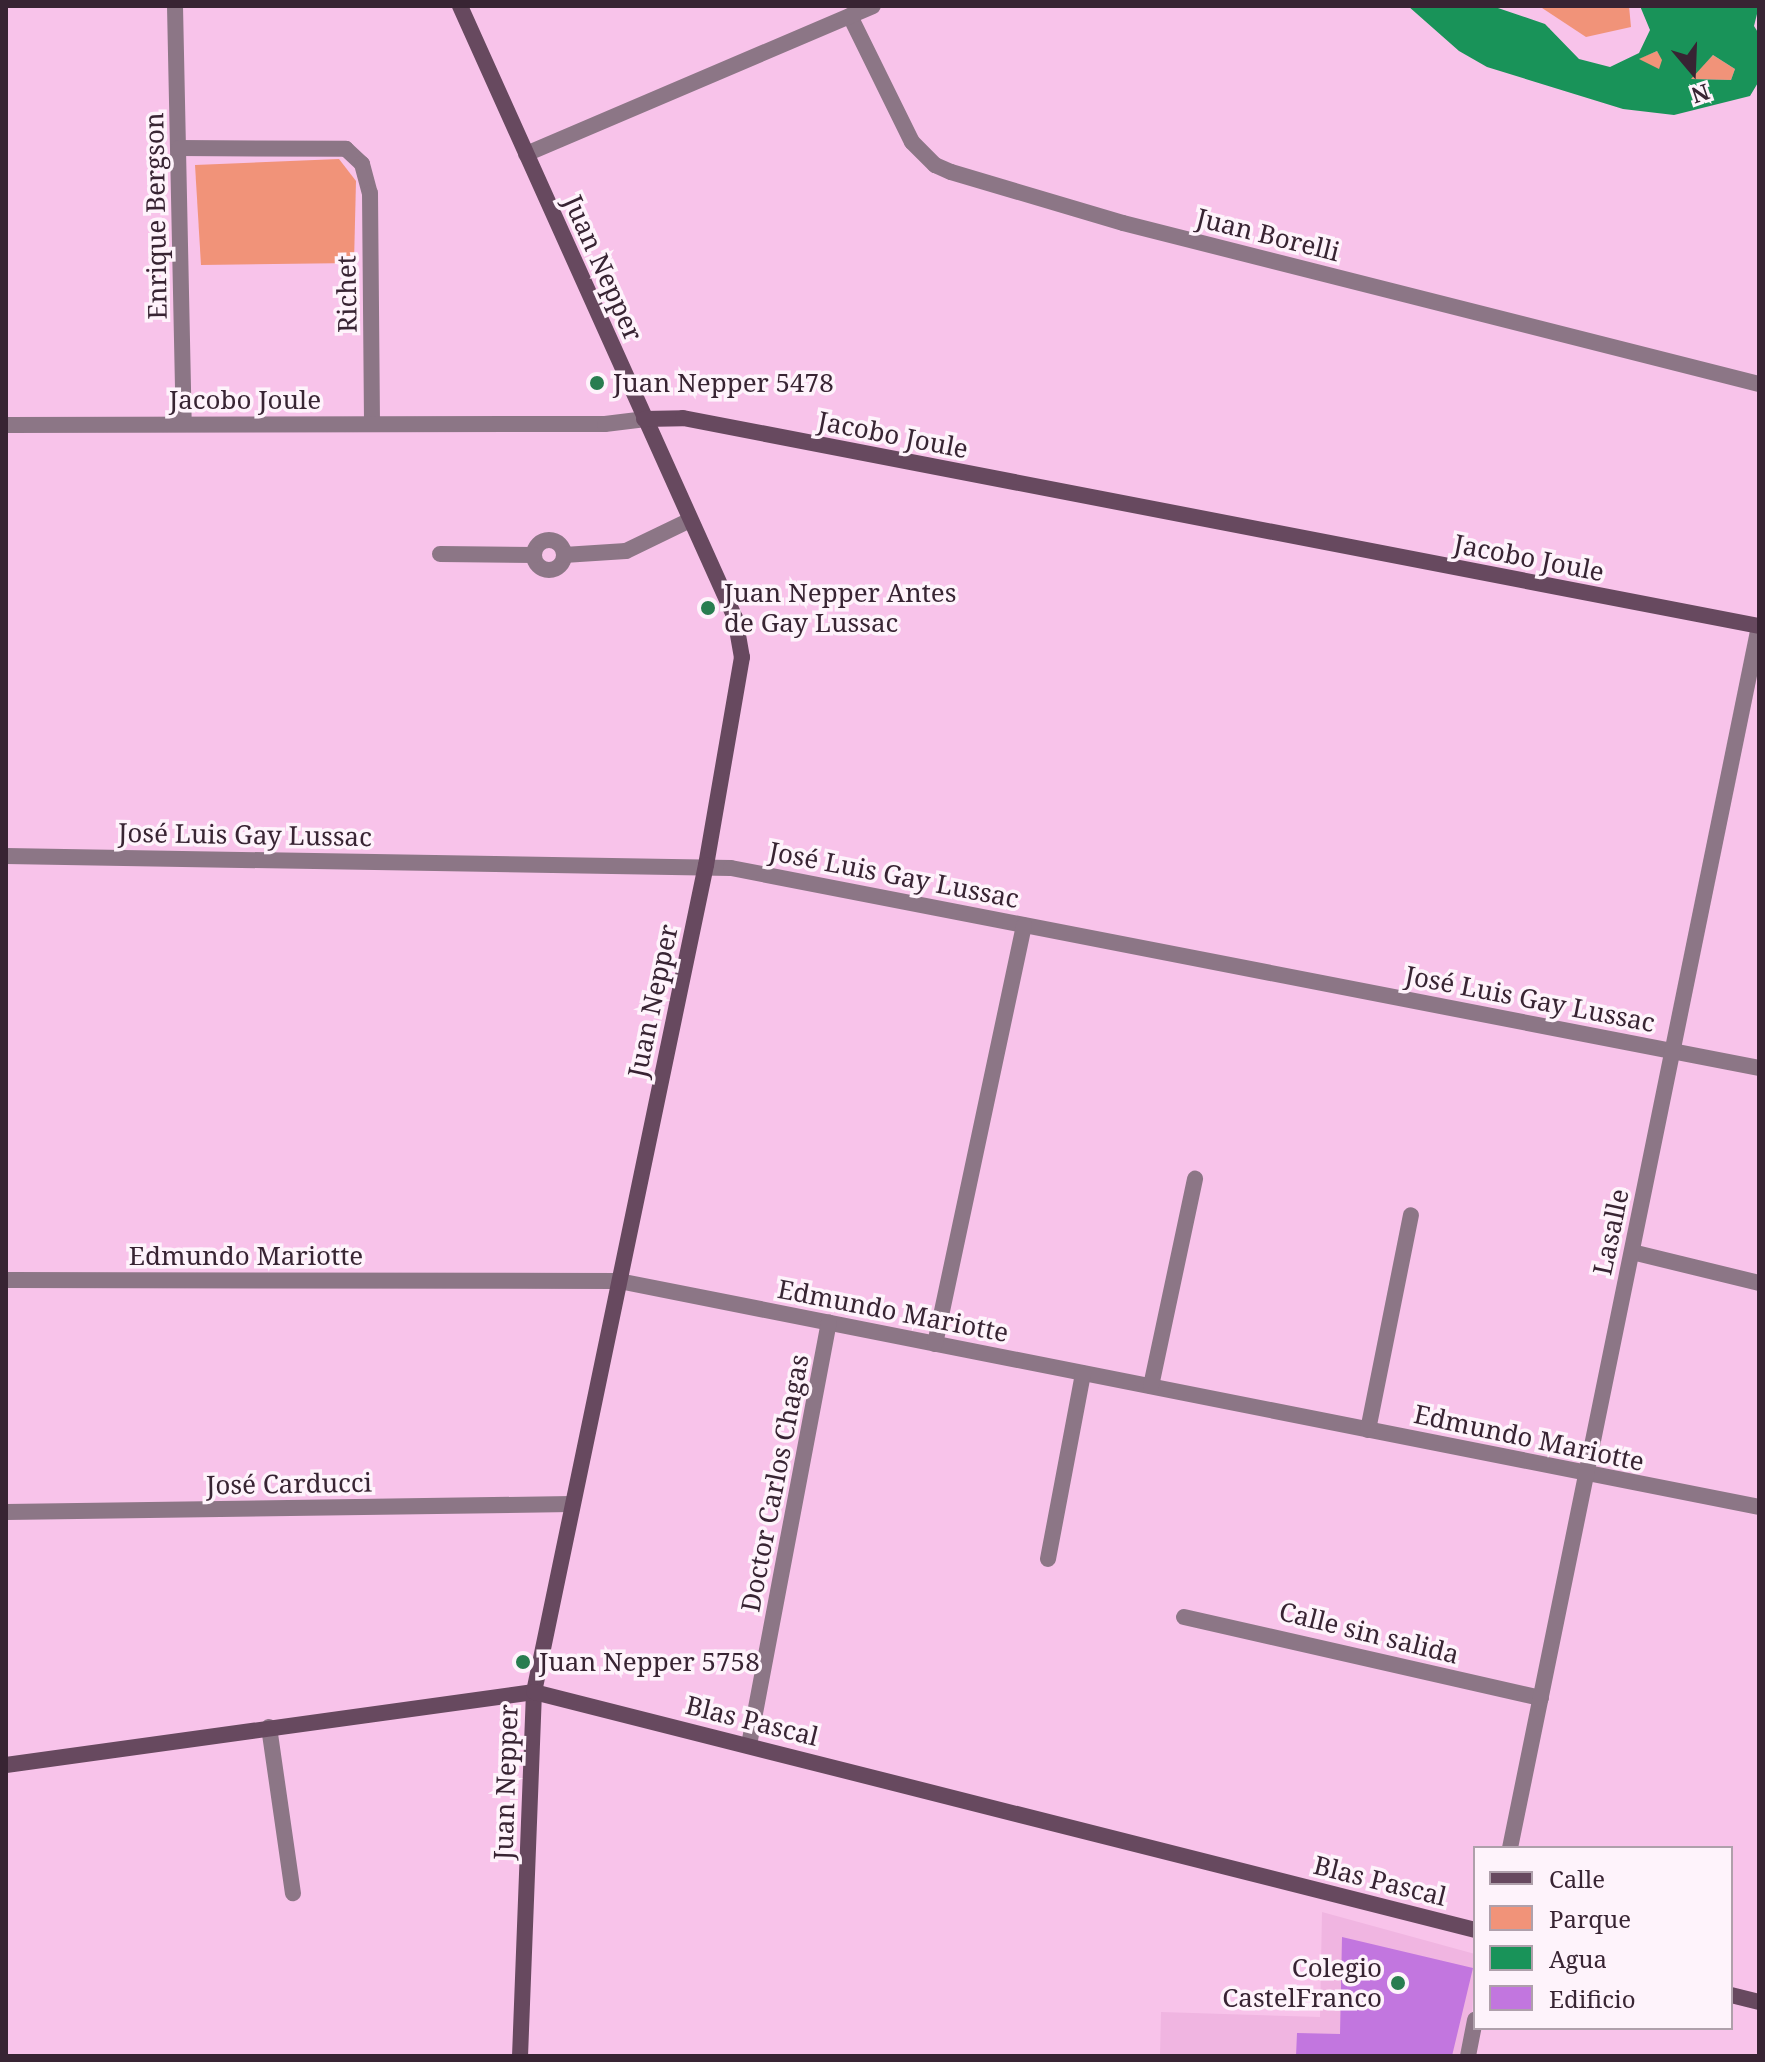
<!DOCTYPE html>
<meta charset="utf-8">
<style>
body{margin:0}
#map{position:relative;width:1765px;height:2062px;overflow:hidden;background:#f8c3ea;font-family:"Noto Serif",serif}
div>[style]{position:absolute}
.built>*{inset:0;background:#f0b5e1}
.green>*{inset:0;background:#f19379}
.water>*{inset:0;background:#199359}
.building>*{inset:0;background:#c276df}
.street>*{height:16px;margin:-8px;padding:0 8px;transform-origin:8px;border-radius:8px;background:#8c7686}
.street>.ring{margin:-8px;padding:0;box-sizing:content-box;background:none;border:16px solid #8c7686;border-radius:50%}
.secondary>*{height:16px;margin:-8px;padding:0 8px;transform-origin:8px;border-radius:8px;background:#67495f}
.dots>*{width:22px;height:22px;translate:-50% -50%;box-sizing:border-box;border:4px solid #fef3fb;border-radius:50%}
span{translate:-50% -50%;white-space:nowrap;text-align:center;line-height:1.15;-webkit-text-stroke:7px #fef3fb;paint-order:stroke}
.street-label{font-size:26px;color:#382433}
.poi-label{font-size:26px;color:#382433}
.left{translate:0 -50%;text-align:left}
.right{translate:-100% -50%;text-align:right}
.frame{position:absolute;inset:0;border:8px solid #382433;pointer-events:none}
.legend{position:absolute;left:1473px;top:1846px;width:260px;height:184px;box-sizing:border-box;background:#fef3fb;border:2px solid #afa0ab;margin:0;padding:10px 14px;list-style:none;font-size:24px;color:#382433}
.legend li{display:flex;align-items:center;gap:16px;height:40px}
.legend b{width:40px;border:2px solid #afa0ab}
.north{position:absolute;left:1653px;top:32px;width:80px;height:80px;-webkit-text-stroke:6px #fef3fb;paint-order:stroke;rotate:161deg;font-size:22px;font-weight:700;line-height:32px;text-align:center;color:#382433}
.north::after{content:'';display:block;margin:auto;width:28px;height:36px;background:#382433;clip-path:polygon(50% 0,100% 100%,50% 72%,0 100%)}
</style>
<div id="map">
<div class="built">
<i style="clip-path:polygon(1322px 1912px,1475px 1954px,1470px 2056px,1160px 2056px,1161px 2012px,1320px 2017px)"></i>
</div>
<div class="green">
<i style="clip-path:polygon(1539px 6px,1629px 6px,1631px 27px,1586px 37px)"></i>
<i style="clip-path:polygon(1657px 51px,1663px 60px,1659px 70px,1638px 59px)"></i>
<i style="clip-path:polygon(1713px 55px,1735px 69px,1731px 80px,1690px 79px)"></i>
<i style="clip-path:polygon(339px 159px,356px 181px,354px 263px,201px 265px,195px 165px)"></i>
</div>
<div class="water">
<i style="clip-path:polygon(evenodd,1408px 6px,1492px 6px,1545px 24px,1579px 59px,1610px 67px,1639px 53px,1650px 30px,1640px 6px,1759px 6px,1754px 26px,1759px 34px,1759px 81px,1750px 96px,1674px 115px,1623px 109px,1487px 67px,1459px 51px,1408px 6px,1657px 51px,1662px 60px,1659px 69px,1639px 59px,1657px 51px,1408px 6px,1713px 55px,1735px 69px,1731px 80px,1691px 79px,1713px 55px)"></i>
</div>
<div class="building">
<i style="clip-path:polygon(1342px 1937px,1473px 1968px,1452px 2056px,1296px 2056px,1297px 2033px,1340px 2034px)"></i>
</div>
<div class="street">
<i style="left:175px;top:6px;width:418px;rotate:88.8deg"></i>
<i style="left:850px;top:16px;width:140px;rotate:63.8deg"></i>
<i style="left:912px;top:142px;width:33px;rotate:45deg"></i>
<i style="left:935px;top:165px;width:17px;rotate:24deg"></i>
<i style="left:951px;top:172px;width:179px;rotate:16.5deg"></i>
<i style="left:1123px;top:223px;width:656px;rotate:14.21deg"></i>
<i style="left:179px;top:148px;width:167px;rotate:0.3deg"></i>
<i style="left:346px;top:149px;width:22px;rotate:43deg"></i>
<i style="left:362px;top:164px;width:30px;rotate:75deg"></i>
<i style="left:370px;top:193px;width:231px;rotate:89.5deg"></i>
<i style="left:526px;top:154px;width:377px;rotate:-23.1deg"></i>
<i style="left:6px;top:425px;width:599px;rotate:-0.1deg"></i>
<i style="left:605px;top:424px;width:39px;rotate:-7deg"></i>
<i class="ring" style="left:534px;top:540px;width:14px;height:14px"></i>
<i style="left:440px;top:554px;width:94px;rotate:0.6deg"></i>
<i style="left:564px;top:555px;width:62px;rotate:-3.7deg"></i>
<i style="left:626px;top:551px;width:71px;rotate:-25.8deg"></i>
<i style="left:6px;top:856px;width:725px;rotate:0.95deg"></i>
<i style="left:731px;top:868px;width:1047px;rotate:11.01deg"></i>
<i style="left:1632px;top:1252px;width:131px;rotate:13.7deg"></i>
<i style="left:6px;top:1280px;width:613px;rotate:0.09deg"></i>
<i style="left:619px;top:1281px;width:1162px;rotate:11.21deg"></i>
<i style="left:935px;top:1344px;width:428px;rotate:-78deg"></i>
<i style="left:1151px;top:1386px;width:212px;rotate:-78deg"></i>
<i style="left:1368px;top:1430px;width:219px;rotate:-78.7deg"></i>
<i style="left:6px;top:1512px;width:566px;rotate:-0.81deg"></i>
<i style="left:1048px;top:1559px;width:189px;rotate:-79.3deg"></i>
<i style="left:1184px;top:1617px;width:366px;rotate:12.8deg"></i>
<i style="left:269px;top:1727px;width:168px;rotate:81.8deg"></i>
<i style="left:749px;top:1745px;width:430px;rotate:-79.3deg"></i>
<i style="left:1510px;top:1848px;width:1247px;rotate:-78.48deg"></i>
<i style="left:1468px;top:2056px;width:37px;rotate:-79deg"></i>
</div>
<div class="secondary">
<i style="left:460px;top:6px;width:671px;rotate:65.8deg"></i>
<i style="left:735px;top:618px;width:40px;rotate:80deg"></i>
<i style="left:742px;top:657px;width:211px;rotate:99.8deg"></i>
<i style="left:706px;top:865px;width:845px;rotate:101.75deg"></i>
<i style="left:534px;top:1692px;width:364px;rotate:92.2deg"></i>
<i style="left:644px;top:419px;width:39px;rotate:-1deg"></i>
<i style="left:683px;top:418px;width:1096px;rotate:10.94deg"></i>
<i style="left:6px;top:1765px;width:533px;rotate:-7.87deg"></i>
<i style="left:534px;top:1692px;width:971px;rotate:14.19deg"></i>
<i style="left:1731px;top:1995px;width:29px;rotate:14deg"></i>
</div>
<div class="dots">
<i style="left:597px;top:383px;background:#297d50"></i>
<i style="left:708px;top:608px;background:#297d50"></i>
<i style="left:523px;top:1662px;background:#297d50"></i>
<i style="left:1398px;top:1983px;background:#297d50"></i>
</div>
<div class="street-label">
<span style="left:156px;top:216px;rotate:-91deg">Enrique Bergson</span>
<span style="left:1268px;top:235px;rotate:14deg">Juan Borelli</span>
<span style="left:603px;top:268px;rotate:66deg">Juan Nepper</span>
<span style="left:347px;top:294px;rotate:-91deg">Richet</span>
<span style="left:245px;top:400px">Jacobo Joule</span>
<span style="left:893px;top:435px;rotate:11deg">Jacobo Joule</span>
<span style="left:1529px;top:558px;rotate:11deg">Jacobo Joule</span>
<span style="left:245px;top:835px;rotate:1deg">José Luis Gay Lussac</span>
<span style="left:894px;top:875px;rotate:11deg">José Luis Gay Lussac</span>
<span style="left:1530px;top:999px;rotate:11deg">José Luis Gay Lussac</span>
<span style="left:653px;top:1001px;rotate:-78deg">Juan Nepper</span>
<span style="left:1611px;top:1232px;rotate:-78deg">Lasalle</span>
<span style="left:246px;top:1256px">Edmundo Mariotte</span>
<span style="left:893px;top:1311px;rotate:11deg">Edmundo Mariotte</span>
<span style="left:1529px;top:1438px;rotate:12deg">Edmundo Mariotte</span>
<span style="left:775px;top:1483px;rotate:-79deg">Doctor Carlos Chagas</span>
<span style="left:289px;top:1484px;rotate:-1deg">José Carducci</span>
<span style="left:1369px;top:1633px;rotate:14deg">Calle sin salida</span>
<span style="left:752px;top:1721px;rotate:14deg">Blas Pascal</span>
<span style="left:506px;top:1782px;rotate:-88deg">Juan Nepper</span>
<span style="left:1380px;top:1881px;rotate:14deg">Blas Pascal</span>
</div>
<div class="poi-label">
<span class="left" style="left:613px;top:383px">Juan Nepper 5478</span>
<span class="left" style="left:724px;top:608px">Juan Nepper Antes<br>de Gay Lussac</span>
<span class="left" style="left:539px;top:1662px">Juan Nepper 5758</span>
<span class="right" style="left:1382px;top:1983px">Colegio<br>CastelFranco</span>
</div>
<div class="frame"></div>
<ul class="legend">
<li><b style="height:10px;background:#67495f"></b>Calle</li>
<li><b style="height:22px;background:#f19379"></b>Parque</li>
<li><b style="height:22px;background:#199359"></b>Agua</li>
<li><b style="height:22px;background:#c276df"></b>Edificio</li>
</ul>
<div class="north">N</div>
</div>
